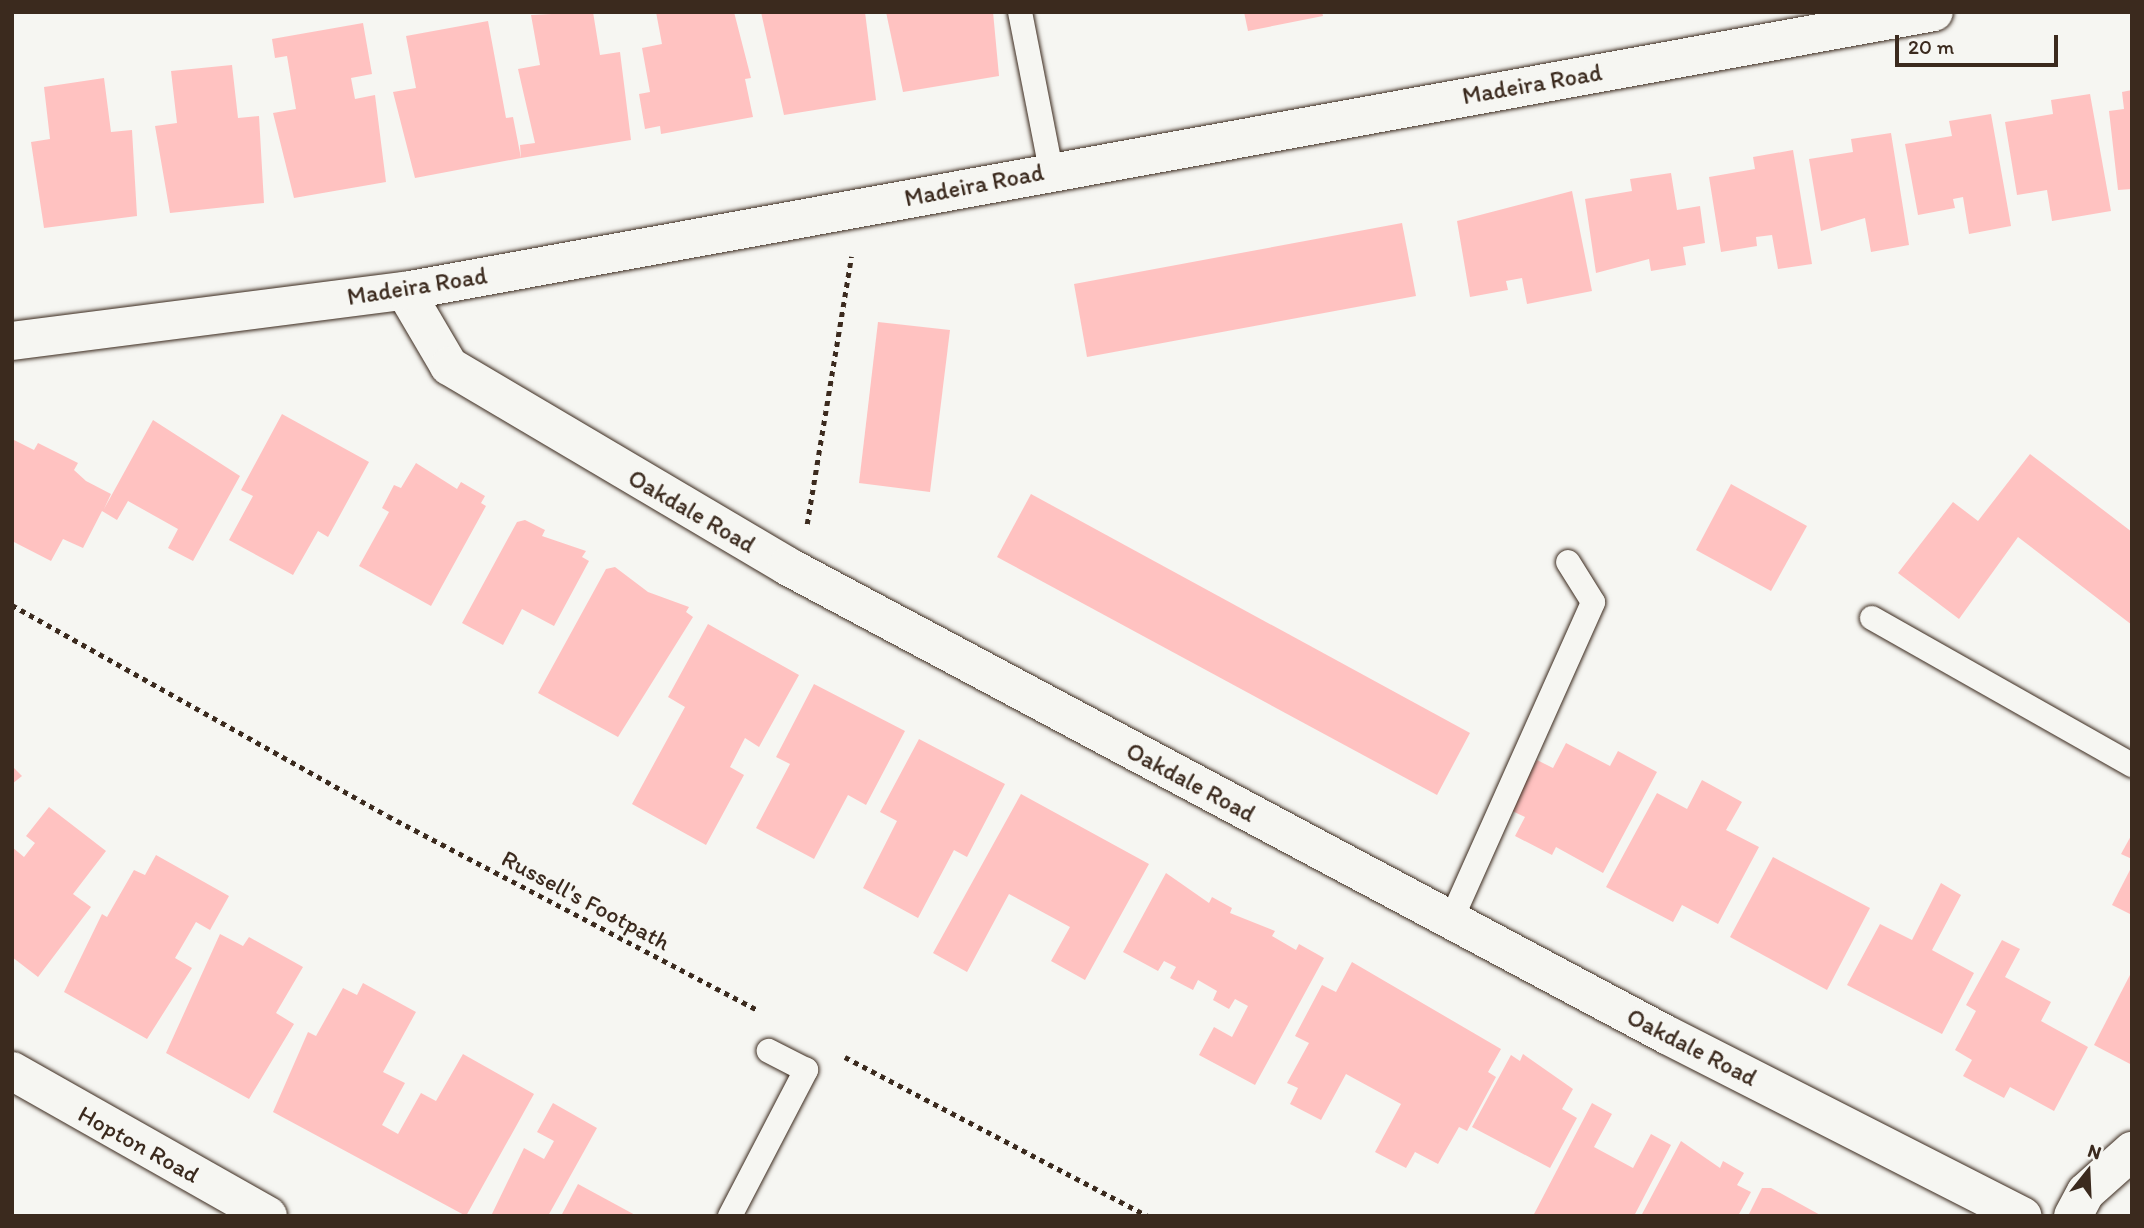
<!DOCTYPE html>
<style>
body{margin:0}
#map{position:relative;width:2144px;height:1228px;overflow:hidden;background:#f6f6f2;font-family:Itim,sans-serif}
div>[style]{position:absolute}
.building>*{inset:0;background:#ffc2c1}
.path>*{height:4.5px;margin-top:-2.25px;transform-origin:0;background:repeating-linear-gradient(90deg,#3b2a1e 0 5px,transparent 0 10px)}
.roads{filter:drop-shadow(0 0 2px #3b2a1e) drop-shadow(0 0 2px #3b2a1e)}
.service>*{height:24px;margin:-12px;padding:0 12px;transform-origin:12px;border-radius:12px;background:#f6f6f2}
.minor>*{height:38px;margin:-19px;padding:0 19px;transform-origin:19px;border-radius:19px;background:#f6f6f2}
span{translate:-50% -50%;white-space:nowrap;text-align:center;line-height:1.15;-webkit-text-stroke:5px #f6f6f2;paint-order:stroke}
.street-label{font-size:24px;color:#3b2a1e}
.frame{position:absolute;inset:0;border:14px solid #3b2a1e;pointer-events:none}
.north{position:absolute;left:2053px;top:1137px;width:70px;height:70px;-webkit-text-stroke:5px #f6f6f2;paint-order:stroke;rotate:18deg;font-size:19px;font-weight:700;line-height:28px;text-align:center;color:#3b2a1e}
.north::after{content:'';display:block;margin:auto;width:24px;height:32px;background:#3b2a1e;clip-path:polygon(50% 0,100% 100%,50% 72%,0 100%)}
.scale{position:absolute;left:1895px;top:35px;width:163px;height:32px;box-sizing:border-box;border:4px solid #3b2a1e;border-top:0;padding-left:9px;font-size:21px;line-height:24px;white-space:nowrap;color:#3b2a1e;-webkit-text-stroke:5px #f6f6f2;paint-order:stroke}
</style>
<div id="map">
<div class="building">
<i style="clip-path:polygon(593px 12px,600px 55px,620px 52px,631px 140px,521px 158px,520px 145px,535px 143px,518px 69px,540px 65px,531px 15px)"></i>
<i style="clip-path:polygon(656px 12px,734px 12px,751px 78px,745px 79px,753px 117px,661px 134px,660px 126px,645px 129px,639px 94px,650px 92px,642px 48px,662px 44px)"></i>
<i style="clip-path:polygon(761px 12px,865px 12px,876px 100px,784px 115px)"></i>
<i style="clip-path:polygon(886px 12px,993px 12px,999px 76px,903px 92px)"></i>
<i style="clip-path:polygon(1244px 12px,1322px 12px,1323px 16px,1248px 31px)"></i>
<i style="clip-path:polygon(488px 21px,506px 118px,513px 117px,521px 158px,415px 178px,393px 92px,416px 88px,406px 36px)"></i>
<i style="clip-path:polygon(363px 23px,372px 74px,351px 78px,355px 99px,375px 95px,386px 182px,294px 198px,273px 113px,296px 109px,287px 56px,275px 58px,272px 39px)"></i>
<i style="clip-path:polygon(232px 65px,238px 118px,259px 116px,264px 203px,170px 213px,155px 126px,177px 123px,171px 71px)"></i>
<i style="clip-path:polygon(104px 78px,111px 132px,132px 130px,137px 216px,44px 228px,31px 142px,50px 139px,44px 87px)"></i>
<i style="clip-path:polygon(2132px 90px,2132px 189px,2118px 190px,2109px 111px,2124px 109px,2122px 92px)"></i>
<i style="clip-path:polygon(2090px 94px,2111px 211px,2052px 221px,2047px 190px,2017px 195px,2005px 122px,2053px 114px,2051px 100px)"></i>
<i style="clip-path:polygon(1991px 114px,2011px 226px,1969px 234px,1963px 197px,1953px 199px,1955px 208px,1918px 215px,1905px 144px,1952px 136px,1949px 121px)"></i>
<i style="clip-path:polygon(1891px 133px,1909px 245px,1871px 252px,1865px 218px,1821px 231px,1809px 159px,1853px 152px,1851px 139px)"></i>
<i style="clip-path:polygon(1793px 150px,1812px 264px,1778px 269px,1772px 235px,1756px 237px,1757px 246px,1721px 252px,1709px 177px,1755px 169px,1753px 157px)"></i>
<i style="clip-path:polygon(1671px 173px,1677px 210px,1700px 206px,1705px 243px,1683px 247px,1686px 265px,1651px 271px,1649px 259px,1596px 273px,1585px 199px,1632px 191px,1630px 179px)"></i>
<i style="clip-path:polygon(1572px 191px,1592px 291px,1527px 304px,1522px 278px,1506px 281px,1508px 290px,1470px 297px,1457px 221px)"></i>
<i style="clip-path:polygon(1402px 223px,1416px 296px,1087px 357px,1074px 284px)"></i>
<i style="clip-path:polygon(878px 322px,950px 330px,930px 492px,859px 483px)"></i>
<i style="clip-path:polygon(282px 414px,369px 462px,328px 537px,318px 531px,293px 575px,229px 540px,253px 496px,241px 490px)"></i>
<i style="clip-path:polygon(153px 420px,240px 476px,193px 561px,168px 548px,178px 529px,128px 501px,117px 520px,102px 511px,83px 548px,63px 539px,51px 561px,12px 541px,12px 439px,34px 450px,38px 443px,78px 463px,74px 470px,86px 481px,111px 494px,104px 509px)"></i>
<i style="clip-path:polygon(2030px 454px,2132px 532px,2132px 625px,2018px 537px,1959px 619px,1898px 573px,1953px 502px,1978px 521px)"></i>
<i style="clip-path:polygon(416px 463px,457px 489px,461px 482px,485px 496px,481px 503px,486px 506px,431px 606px,359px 566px,389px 512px,382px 508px,394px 485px,401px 488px)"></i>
<i style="clip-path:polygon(1731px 484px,1807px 526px,1771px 591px,1696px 550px)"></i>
<i style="clip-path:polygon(1031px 494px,1470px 733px,1437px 795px,997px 557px)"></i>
<i style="clip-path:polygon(525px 520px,545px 530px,542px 536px,586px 551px,582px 557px,589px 561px,554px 626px,522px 609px,503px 645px,462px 623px,517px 522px)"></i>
<i style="clip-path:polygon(615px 567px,648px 592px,689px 607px,686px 612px,693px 617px,618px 737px,538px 693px,606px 569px)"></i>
<i style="clip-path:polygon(708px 624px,799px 675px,759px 747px,745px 738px,730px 767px,744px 775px,706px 845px,632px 804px,685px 707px,668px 697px)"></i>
<i style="clip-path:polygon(814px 684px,905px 731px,866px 805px,848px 795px,814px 859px,756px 828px,790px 764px,776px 757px)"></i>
<i style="clip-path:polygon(919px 739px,1005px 784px,967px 857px,954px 850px,918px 918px,863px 888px,897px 821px,880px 812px)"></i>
<i style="clip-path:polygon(1566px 743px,1610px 766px,1618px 751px,1657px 772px,1603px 873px,1556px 847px,1552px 855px,1515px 836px,1525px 817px,1510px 810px,1537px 760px,1553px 768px)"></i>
<i style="clip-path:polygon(12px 766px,22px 776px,12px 784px)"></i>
<i style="clip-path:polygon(1702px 780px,1742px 802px,1726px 830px,1759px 847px,1718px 924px,1682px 905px,1673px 922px,1606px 887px,1657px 793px,1687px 809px)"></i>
<i style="clip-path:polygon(1021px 794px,1149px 864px,1085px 980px,1051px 961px,1070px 927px,1009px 894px,967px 972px,933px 953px)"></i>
<i style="clip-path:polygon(49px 807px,106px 851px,73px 894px,91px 907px,38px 977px,12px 957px,12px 847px,24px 857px,35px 843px,26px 836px)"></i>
<i style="clip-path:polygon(2132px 834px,2132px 859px,2121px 854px)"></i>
<i style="clip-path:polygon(156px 855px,229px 896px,210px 930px,196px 922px,175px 958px,192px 968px,147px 1039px,64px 992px,102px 914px,107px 917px,134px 870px,145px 875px)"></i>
<i style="clip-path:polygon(1773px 857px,1870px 908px,1827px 990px,1730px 937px)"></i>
<i style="clip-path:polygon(2132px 866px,2132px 915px,2112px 905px)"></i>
<i style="clip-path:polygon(1166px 873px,1209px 903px,1212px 897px,1232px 908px,1230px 913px,1275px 931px,1272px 936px,1296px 950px,1299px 944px,1324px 958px,1255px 1085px,1199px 1055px,1214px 1027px,1232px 1037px,1248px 1006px,1235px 999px,1229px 1009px,1213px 1000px,1217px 991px,1198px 980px,1193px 990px,1170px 978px,1176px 967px,1164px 961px,1158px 971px,1123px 952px)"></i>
<i style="clip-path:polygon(1941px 883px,1961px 895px,1932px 950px,1974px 973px,1942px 1034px,1847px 985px,1880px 924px,1912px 940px)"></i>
<i style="clip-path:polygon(220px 934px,243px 946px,249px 937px,303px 967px,276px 1013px,294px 1024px,249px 1099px,166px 1053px)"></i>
<i style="clip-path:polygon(2002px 940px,2020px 949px,2005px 977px,2051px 1002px,2041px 1021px,2088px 1047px,2054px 1111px,2010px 1087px,2004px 1098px,1963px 1076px,1972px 1060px,1955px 1050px,1976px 1011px,1966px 1005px)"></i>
<i style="clip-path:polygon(1352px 962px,1501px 1049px,1488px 1072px,1496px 1077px,1467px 1131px,1459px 1127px,1438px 1164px,1415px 1152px,1406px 1168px,1375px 1152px,1401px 1104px,1346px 1074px,1321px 1120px,1290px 1104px,1298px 1088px,1287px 1083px,1309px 1043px,1295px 1036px,1322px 985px,1336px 992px)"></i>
<i style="clip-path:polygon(2132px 971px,2132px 1065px,2094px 1045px)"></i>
<i style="clip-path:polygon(363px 983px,416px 1012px,383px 1072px,405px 1083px,382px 1125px,398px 1134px,421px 1093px,436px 1101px,463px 1054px,534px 1094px,466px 1216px,273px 1112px,308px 1032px,316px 1036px,343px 988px,357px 995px)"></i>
<i style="clip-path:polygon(1523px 1054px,1573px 1089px,1562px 1109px,1577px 1118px,1550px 1168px,1472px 1127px,1511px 1055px,1520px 1061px)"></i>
<i style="clip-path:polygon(553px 1103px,597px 1128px,548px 1216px,491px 1216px,524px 1148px,544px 1159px,554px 1141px,537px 1132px)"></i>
<i style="clip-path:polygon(1592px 1103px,1612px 1114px,1594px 1147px,1633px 1168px,1651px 1134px,1671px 1145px,1634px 1216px,1533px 1216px)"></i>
<i style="clip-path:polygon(1681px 1141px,1720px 1168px,1723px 1161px,1744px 1173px,1737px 1185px,1751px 1192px,1738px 1216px,1641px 1216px)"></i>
<i style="clip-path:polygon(578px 1184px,637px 1216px,561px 1216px)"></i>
<i style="clip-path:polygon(1762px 1188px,1771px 1188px,1822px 1216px,1748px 1216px)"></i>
</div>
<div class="path">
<i style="left:807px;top:524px;width:271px;rotate:-80.6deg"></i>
<i style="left:12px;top:605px;width:431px;rotate:29.3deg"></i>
<i style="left:388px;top:816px;width:417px;rotate:27.7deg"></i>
<i style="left:845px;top:1057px;width:342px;rotate:27.7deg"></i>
</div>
<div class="roads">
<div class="service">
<i style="left:1020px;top:12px;width:161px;rotate:78.9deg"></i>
<i style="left:1872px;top:618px;width:299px;rotate:29.5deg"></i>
<i style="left:1451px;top:920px;width:348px;rotate:-65.9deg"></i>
<i style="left:1593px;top:602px;width:47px;rotate:-122deg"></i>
<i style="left:730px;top:1216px;width:165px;rotate:-62.5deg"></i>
<i style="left:806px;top:1070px;width:42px;rotate:-152.8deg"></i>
</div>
<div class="minor">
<i style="left:405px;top:291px;width:87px;rotate:59.6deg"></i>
<i style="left:449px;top:366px;width:393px;rotate:30.6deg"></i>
<i style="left:787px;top:566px;width:997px;rotate:28.06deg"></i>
<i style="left:1667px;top:1035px;width:399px;rotate:27deg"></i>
<i style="left:12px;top:341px;width:396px;rotate:-7.3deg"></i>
<i style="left:405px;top:291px;width:1554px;rotate:-10.34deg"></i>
<i style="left:12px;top:1071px;width:294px;rotate:29.5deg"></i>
<i style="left:2073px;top:1216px;width:27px;rotate:-62deg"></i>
<i style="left:2086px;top:1192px;width:62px;rotate:-41.7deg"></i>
</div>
</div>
<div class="street-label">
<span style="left:1532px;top:84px;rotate:-10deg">Madeira Road</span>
<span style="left:974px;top:185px;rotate:-11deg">Madeira Road</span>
<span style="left:417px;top:286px;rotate:-9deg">Madeira Road</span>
<span style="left:692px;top:511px;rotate:30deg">Oakdale Road</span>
<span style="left:1191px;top:782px;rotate:28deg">Oakdale Road</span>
<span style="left:586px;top:900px;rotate:28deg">Russell's Footpath</span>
<span style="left:1692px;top:1047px;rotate:27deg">Oakdale Road</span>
<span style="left:139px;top:1144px;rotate:29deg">Hopton Road</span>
</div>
<div class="frame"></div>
<div class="north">N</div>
<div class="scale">20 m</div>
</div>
